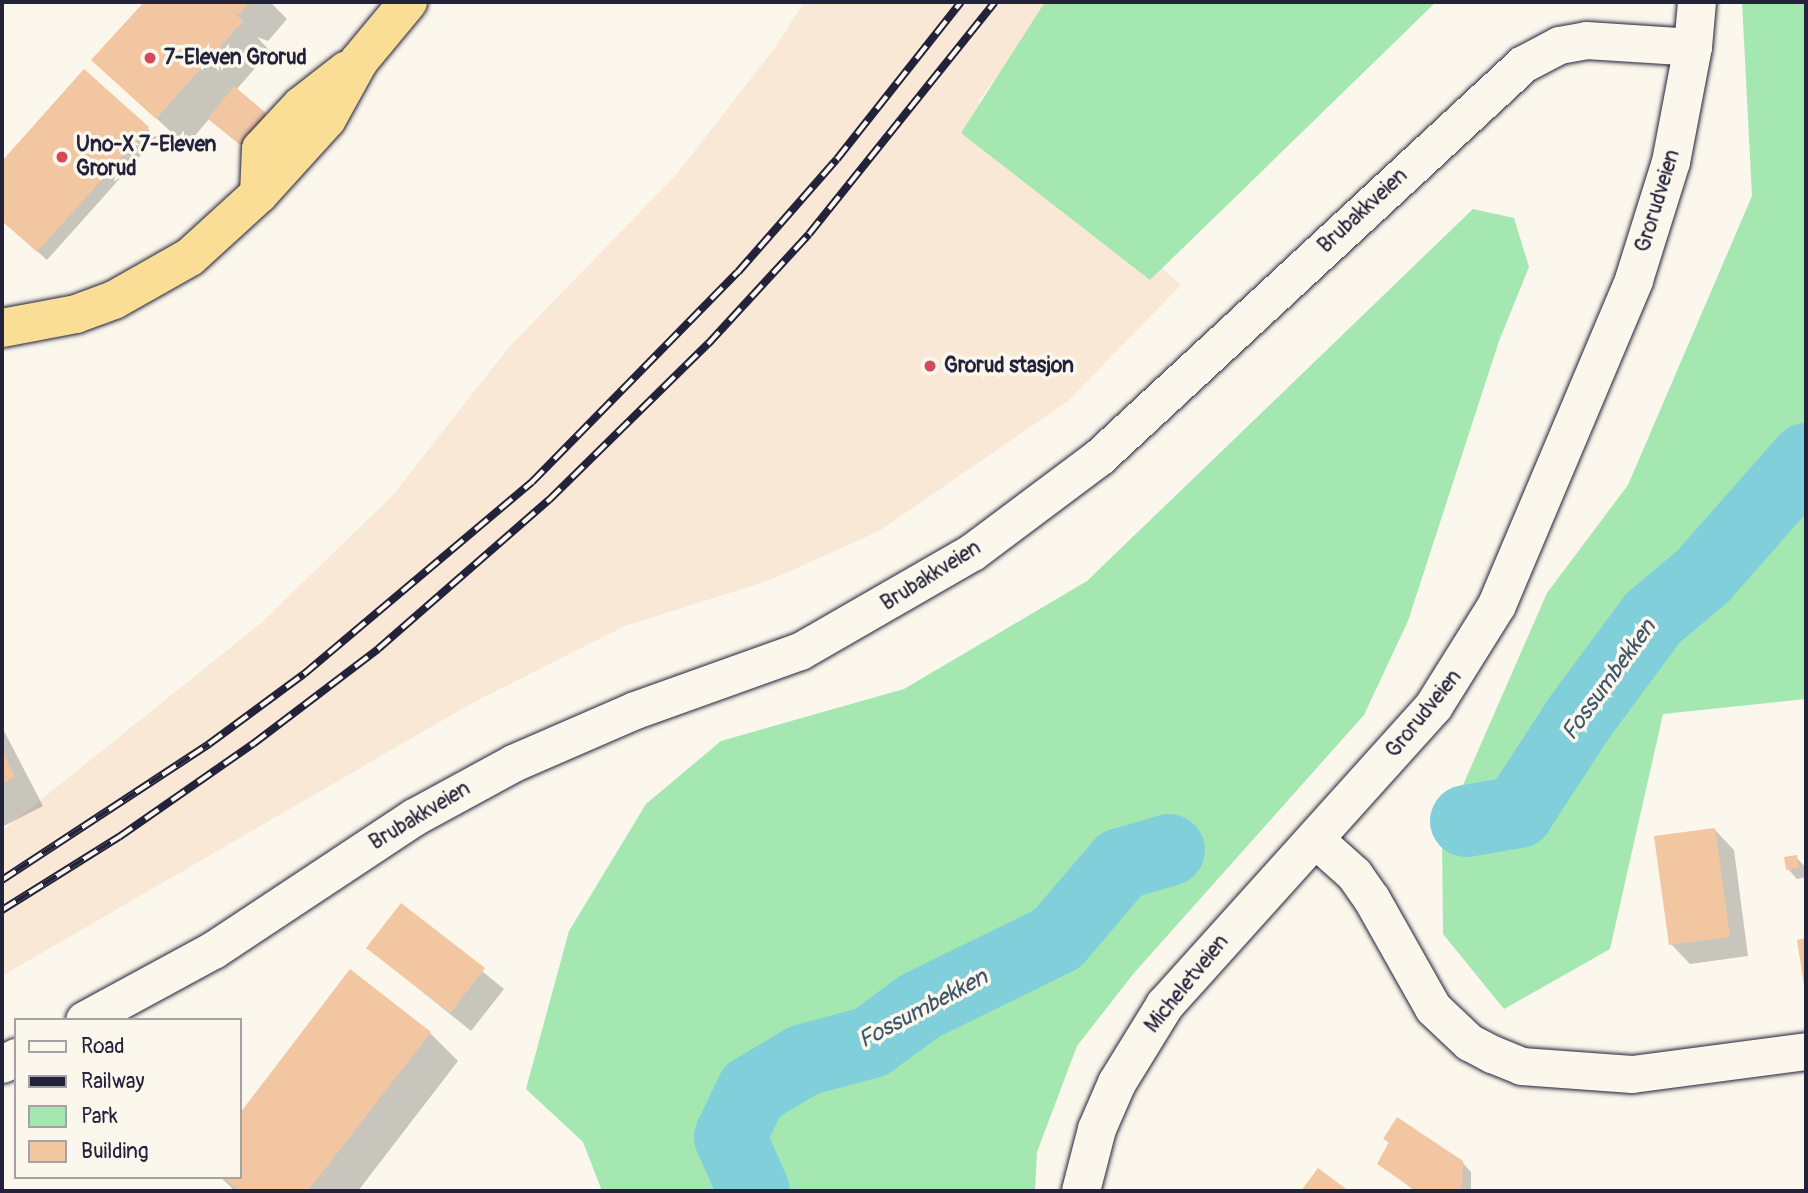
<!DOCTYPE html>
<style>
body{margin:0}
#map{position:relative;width:1808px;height:1193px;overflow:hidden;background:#fbf7ec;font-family:Pangolin,sans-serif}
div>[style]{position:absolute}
.built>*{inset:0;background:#f9e8d6}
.green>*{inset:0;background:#a4e7b1}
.shadow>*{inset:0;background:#0003}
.river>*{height:72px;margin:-36px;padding:0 36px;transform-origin:36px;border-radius:36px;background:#80cfdb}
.building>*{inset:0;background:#f3c6a2}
.roads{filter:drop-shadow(0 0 2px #22223b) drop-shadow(0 0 2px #22223b)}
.street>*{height:37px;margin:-18.5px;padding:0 18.5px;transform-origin:18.5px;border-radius:18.5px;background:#fbf7ec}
.secondary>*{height:38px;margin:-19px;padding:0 19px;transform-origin:19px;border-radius:19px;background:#fbf7ec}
.highway>*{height:38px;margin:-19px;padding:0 19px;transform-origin:19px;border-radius:19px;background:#fbde96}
.rail>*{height:8px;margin-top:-4px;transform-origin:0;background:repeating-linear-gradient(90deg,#fbf7ec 0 16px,#22223b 0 32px);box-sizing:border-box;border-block:2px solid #22223b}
.dots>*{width:19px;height:19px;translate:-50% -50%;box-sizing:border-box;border:4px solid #fbf7ec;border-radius:50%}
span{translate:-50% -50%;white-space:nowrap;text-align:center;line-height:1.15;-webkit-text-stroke:7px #fbf7ec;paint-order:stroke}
.poi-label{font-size:21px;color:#22223b;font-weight:700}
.left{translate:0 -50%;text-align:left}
.street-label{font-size:21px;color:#22223b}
.water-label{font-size:23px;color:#3e566b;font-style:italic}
.frame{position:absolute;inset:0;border:4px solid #22223b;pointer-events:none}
.legend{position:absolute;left:14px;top:1018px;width:228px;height:161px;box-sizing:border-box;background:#fbf7ec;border:2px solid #a4a2a5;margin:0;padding:9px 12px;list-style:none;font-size:21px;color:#22223b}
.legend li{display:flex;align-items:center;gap:14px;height:35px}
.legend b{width:35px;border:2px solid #a4a2a5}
</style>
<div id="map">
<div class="built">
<i style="clip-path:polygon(804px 2px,1051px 2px,978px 102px,1181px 285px,1068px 401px,879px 531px,770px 580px,625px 626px,474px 702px,2px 976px,2px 831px,261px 623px,393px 495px,509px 347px,676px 175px,774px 49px)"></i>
</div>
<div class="green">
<i style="clip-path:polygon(1045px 2px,1436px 2px,1150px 280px,961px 133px)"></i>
<i style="clip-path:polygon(1742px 2px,1806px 2px,1806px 699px,1663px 714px,1610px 949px,1504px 1009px,1443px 934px,1442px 833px,1547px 593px,1628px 485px,1752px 196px)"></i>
<i style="clip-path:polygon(1473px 209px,1514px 218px,1529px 267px,1499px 341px,1408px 621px,1364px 715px,1134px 973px,1077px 1046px,1037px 1152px,1035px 1191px,602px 1191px,583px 1142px,526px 1089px,569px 931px,646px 804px,721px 741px,904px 689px,1087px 581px)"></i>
</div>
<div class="shadow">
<i style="clip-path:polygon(146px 2px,270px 2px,287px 19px,268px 41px,257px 37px,270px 51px,236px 90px,274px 123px,249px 152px,210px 118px,186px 146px,94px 60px)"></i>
<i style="clip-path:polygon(84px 71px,157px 137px,47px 260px,2px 220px,2px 163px)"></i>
<i style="clip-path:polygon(2px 727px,43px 806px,2px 827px)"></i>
<i style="clip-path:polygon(1715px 830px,1734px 850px,1748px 956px,1690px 964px,1671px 944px)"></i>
<i style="clip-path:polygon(1796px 857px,1805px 867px,1806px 877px,1797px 879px,1788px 869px)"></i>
<i style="clip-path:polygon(401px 905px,504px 989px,471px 1031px,368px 948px)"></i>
<i style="clip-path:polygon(351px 972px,430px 1033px,458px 1061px,358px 1191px,235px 1191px,220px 1177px,240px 1177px,240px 1115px)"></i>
<i style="clip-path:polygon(1385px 1139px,1462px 1162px,1471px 1172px,1471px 1191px,1415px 1191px,1379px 1163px,1390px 1144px)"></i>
</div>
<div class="river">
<i style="left:1466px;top:821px;width:53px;rotate:-9.8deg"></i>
<i style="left:1518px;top:812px;width:112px;rotate:-57deg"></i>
<i style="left:1579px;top:718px;width:124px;rotate:-53.5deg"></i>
<i style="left:1653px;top:618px;width:65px;rotate:-40deg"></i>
<i style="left:1703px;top:576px;width:156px;rotate:-48.6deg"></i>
<i style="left:754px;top:1191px;width:59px;rotate:-114deg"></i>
<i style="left:730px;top:1137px;width:51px;rotate:-64.4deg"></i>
<i style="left:752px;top:1091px;width:61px;rotate:-30.8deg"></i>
<i style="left:804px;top:1060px;width:69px;rotate:-15deg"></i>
<i style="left:871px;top:1042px;width:61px;rotate:-36.3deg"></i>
<i style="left:920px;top:1006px;width:153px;rotate:-26.1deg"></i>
<i style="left:1057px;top:939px;width:99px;rotate:-49.5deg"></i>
<i style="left:1121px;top:864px;width:50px;rotate:-16.3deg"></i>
</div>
<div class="building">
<i style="clip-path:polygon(144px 2px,250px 2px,239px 14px,233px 12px,243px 21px,156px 119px,91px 60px)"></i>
<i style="clip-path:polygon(84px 69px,149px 127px,37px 252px,2px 221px,2px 161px)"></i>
<i style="clip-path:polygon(234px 86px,266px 113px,239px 144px,208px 119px)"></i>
<i style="clip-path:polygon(2px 750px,15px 777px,2px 784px)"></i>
<i style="clip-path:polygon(1715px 828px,1730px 937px,1669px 945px,1654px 836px)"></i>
<i style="clip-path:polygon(1797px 855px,1799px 868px,1786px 870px,1784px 857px)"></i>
<i style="clip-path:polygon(401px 903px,485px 968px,450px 1013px,366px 948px)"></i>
<i style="clip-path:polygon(1806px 938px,1806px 992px,1805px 992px,1797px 940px)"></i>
<i style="clip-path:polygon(350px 969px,431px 1032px,308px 1191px,240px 1191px,222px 1177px,240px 1177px,240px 1113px)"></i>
<i style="clip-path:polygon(1397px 1117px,1463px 1161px,1462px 1191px,1416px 1191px,1377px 1164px,1389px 1142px,1383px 1139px)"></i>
<i style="clip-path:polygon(1318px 1168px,1349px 1191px,1301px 1191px)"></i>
</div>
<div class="roads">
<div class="street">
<i style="left:1316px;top:840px;width:51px;rotate:41.8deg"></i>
<i style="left:1354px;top:874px;width:29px;rotate:55deg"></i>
<i style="left:1371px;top:898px;width:126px;rotate:60.6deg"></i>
<i style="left:1433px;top:1008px;width:50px;rotate:43.4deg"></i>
<i style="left:1469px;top:1042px;width:26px;rotate:28deg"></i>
<i style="left:1492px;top:1054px;width:31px;rotate:22deg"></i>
<i style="left:1521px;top:1066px;width:111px;rotate:4.1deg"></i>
<i style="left:1632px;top:1074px;width:176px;rotate:-7.5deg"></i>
<i style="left:84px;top:1020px;width:147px;rotate:-28.5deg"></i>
<i style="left:213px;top:950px;width:241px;rotate:-33.5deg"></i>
<i style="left:414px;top:817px;width:113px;rotate:-28.6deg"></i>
<i style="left:513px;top:763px;width:133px;rotate:-23.5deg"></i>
<i style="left:635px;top:710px;width:175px;rotate:-19.7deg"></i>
<i style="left:800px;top:651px;width:198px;rotate:-29.9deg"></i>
<i style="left:972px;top:552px;width:159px;rotate:-36.8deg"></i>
<i style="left:1099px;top:457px;width:578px;rotate:-42.83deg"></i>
<i style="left:1523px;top:64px;width:41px;rotate:-27.8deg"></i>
<i style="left:1559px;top:45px;width:27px;rotate:-10deg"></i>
<i style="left:1586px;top:40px;width:107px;rotate:3.7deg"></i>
<i style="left:2px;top:1064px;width:16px;rotate:-27deg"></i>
</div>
<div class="secondary">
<i style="left:1081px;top:1191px;width:64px;rotate:-75.5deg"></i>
<i style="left:1097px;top:1129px;width:50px;rotate:-66.5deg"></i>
<i style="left:1117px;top:1083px;width:92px;rotate:-58.4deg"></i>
<i style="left:1165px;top:1005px;width:402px;rotate:-48deg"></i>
<i style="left:1434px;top:706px;width:119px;rotate:-58deg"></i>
<i style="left:1497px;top:605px;width:353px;rotate:-67.1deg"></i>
<i style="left:1634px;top:280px;width:124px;rotate:-72.6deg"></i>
<i style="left:1671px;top:162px;width:117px;rotate:-79.2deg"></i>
<i style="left:1693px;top:47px;width:45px;rotate:-84.9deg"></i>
</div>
<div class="highway">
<i style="left:259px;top:194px;width:45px;rotate:-87.5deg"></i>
<i style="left:261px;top:149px;width:59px;rotate:-47.1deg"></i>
<i style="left:301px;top:106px;width:58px;rotate:-38deg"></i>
<i style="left:2px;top:328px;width:75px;rotate:-10.7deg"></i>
<i style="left:76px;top:314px;width:40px;rotate:-20.2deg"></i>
<i style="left:114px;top:300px;width:87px;rotate:-29.5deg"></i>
<i style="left:190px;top:257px;width:93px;rotate:-42.4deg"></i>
<i style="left:259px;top:194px;width:101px;rotate:-47.8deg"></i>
<i style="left:327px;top:119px;width:66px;rotate:-61.1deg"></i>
<i style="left:359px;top:61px;width:77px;rotate:-50.3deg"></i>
</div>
</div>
<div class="rail">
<i style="left:2px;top:880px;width:248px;rotate:-33.3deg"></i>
<i style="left:209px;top:744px;width:118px;rotate:-36.4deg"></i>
<i style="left:304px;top:674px;width:298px;rotate:-40.1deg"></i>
<i style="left:532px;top:482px;width:294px;rotate:-45.6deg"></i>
<i style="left:738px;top:272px;width:150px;rotate:-48.8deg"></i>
<i style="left:837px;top:159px;width:200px;rotate:-51.7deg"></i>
<i style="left:2px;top:910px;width:138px;rotate:-32deg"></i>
<i style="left:119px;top:837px;width:163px;rotate:-34.8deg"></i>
<i style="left:253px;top:744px;width:157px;rotate:-37.2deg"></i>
<i style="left:378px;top:649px;width:227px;rotate:-41.1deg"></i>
<i style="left:549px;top:500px;width:223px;rotate:-44.5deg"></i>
<i style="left:708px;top:344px;width:149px;rotate:-47.4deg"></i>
<i style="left:809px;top:234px;width:297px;rotate:-51.3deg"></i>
</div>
<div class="dots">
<i style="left:150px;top:58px;background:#d1495b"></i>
<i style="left:62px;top:157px;background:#d1495b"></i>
<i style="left:930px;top:366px;background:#d1495b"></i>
</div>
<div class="poi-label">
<span class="left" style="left:164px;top:58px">7-Eleven Grorud</span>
<span class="left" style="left:76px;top:157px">Uno-X 7-Eleven<br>Grorud</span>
<span class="left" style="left:944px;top:366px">Grorud stasjon</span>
</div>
<div class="street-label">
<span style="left:1658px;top:201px;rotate:-73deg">Grorudveien</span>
<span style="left:1363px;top:211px;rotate:-43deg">Brubakkveien</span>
<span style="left:931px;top:576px;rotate:-32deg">Brubakkveien</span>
<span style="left:1424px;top:714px;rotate:-51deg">Grorudveien</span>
<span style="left:420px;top:816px;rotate:-31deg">Brubakkveien</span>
<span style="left:1187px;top:984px;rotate:-51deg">Micheletveien</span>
</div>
<div class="water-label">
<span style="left:1609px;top:680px;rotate:-54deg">Fossumbekken</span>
<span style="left:923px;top:1009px;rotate:-28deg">Fossumbekken</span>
</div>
<div class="frame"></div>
<ul class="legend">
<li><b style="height:9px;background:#fbf7ec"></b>Road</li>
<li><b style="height:9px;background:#22223b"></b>Railway</li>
<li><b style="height:19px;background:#a4e7b1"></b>Park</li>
<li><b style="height:19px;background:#f3c6a2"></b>Building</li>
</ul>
</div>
